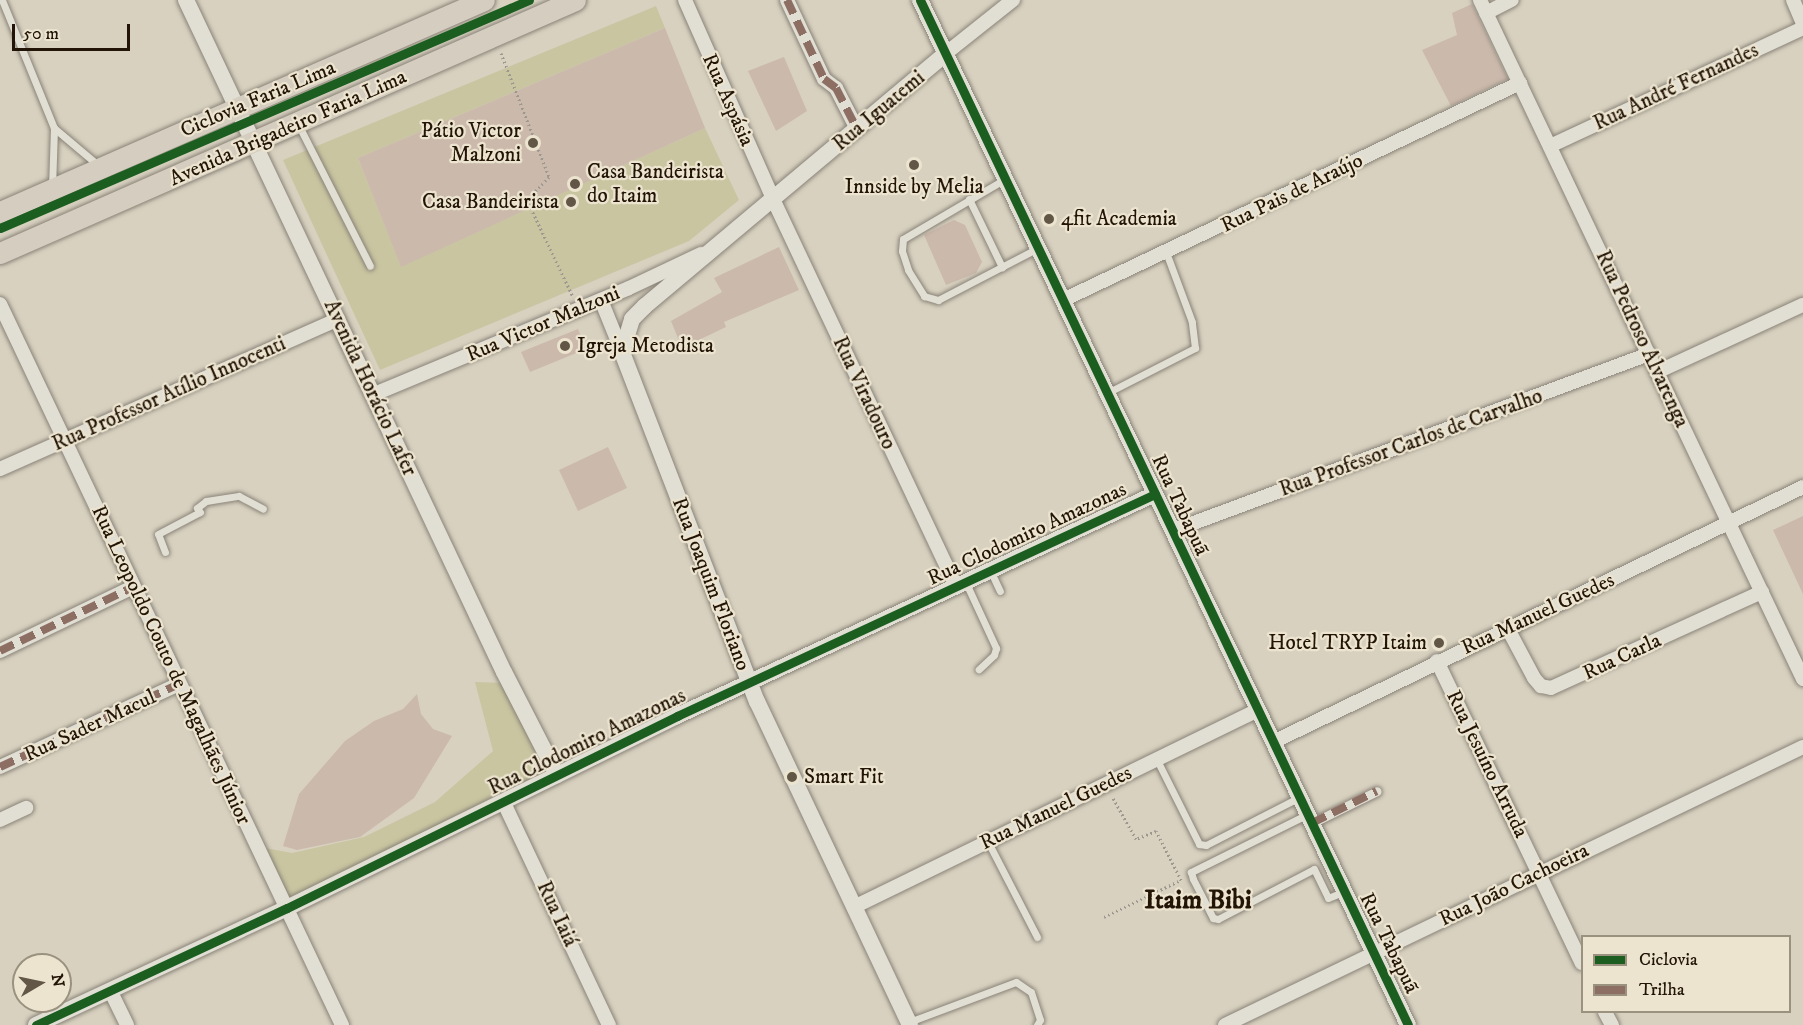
<!DOCTYPE html>
<meta charset="utf-8">
<style>
body{margin:0}
#map{position:relative;width:1803px;height:1025px;overflow:hidden;background:#d8d1c0;font-family:"IM FELL DW Pica",serif}
div>[style]{position:absolute}
.green>*{inset:0;background:#c9c5a1}
.building>*{inset:0;background:#cbb9ac}
.path>*{height:3px;margin-top:-1.5px;transform-origin:0;background:repeating-linear-gradient(90deg,#9c9890 0 1.5px,transparent 0 4.5px)}
.roads{filter:drop-shadow(0 0 2px #898377) drop-shadow(0 0 2px #898377)}
.service>*{height:7px;margin:-3.5px;padding:0 3.5px;transform-origin:3.5px;border-radius:3.5px;background:#e1ded4}
.pedestrian>*{height:9px;margin:-4.5px;padding:0 4.5px;transform-origin:4.5px;border-radius:4.5px;background:#e1ded4}
.minor>*{height:14px;margin:-7px;padding:0 7px;transform-origin:7px;border-radius:7px;background:#e1ded4}
.tertiary>*{height:16px;margin:-8px;padding:0 8px;transform-origin:8px;border-radius:8px;background:#e1ded4}
.trunk>*{height:21px;margin:-10.5px;padding:0 10.5px;transform-origin:10.5px;border-radius:10.5px;background:#d5cec0}
.quiet>*{height:8px;margin-top:-4px;transform-origin:0;background:repeating-linear-gradient(90deg,#8d6e63 0 15px,transparent 0 23px)}
.cycleway>*{height:9px;margin:-4.5px;padding:0 4.5px;transform-origin:4.5px;border-radius:4.5px;background:#1b5e20}
.dots>*{width:16px;height:16px;translate:-50% -50%;box-sizing:border-box;border:3px solid #ece4cf;border-radius:50%}
span{translate:-50% -50%;white-space:nowrap;text-align:center;line-height:1.15;-webkit-text-stroke:4.5px #ece4cf;paint-order:stroke}
.street-label{font-size:21px;color:#221406}
.poi-label{font-size:21px;color:#221406}
.right{translate:-100% -50%;text-align:right}
.left{translate:0 -50%;text-align:left}
.district-label{font-size:27px;color:#221406;font-weight:700}
.legend{position:absolute;left:1581px;top:935px;width:210px;height:78px;box-sizing:border-box;background:#ece4cf;border:2px solid #9b917f;margin:0;padding:8px 10px;list-style:none;font-size:18px;color:#221406}
.legend li{display:flex;align-items:center;gap:12px;height:30px}
.legend b{width:30px;border:2px solid #9b917f}
.north{position:absolute;left:12px;top:953px;width:60px;height:60px;box-sizing:border-box;background:#ece4cf;border:2px solid #9b917f;border-radius:50%;rotate:81deg;font-size:16px;font-weight:700;line-height:24px;text-align:center;color:#221406}
.north::after{content:'';display:block;margin:auto;width:21px;height:27px;background:#625647;clip-path:polygon(50% 0,100% 100%,50% 72%,0 100%)}
.scale{position:absolute;left:12px;top:24px;width:118px;height:27px;box-sizing:border-box;border:3px solid #221406;border-top:0;padding-left:8px;font-size:18px;line-height:21px;white-space:nowrap;color:#221406;-webkit-text-stroke:4px #ece4cf;paint-order:stroke}
</style>
<div id="map">
<div class="green">
<i style="clip-path:polygon(656px 6px,665px 28px,358px 158px,401px 266px,705px 128px,739px 200px,689px 241px,380px 370px,283px 160px)"></i>
<i style="clip-path:polygon(475px 682px,506px 683px,546px 772px,290px 898px,265px 848px,292px 853px,364px 837px,435px 802px,493px 751px)"></i>
</div>
<div class="building">
<i style="clip-path:polygon(1472px 4px,1508px 79px,1451px 106px,1422px 50px,1457px 35px,1452px 13px)"></i>
<i style="clip-path:polygon(665px 28px,705px 128px,401px 267px,358px 158px)"></i>
<i style="clip-path:polygon(784px 57px,807px 111px,776px 131px,748px 71px)"></i>
<i style="clip-path:polygon(954px 220px,965px 225px,982px 262px,976px 273px,946px 285px,924px 235px)"></i>
<i style="clip-path:polygon(779px 247px,799px 290px,724px 322px,726px 327px,682px 348px,671px 321px,722px 292px,714px 278px)"></i>
<i style="clip-path:polygon(578px 329px,586px 349px,530px 372px,521px 352px)"></i>
<i style="clip-path:polygon(608px 447px,627px 488px,578px 511px,559px 470px)"></i>
<i style="clip-path:polygon(1803px 516px,1803px 594px,1773px 530px)"></i>
<i style="clip-path:polygon(417px 694px,421px 714px,433px 729px,452px 736px,414px 798px,360px 837px,297px 850px,283px 846px,299px 794px,345px 741px,374px 721px,403px 709px)"></i>
</div>
<div class="path">
<i style="left:501px;top:53px;width:133px;rotate:68.8deg"></i>
<i style="left:549px;top:177px;width:32px;rotate:134deg"></i>
<i style="left:527px;top:200px;width:107px;rotate:64.6deg"></i>
<i style="left:1104px;top:917px;width:85px;rotate:-25.7deg"></i>
<i style="left:1181px;top:880px;width:55px;rotate:-117deg"></i>
<i style="left:1156px;top:831px;width:22px;rotate:158deg"></i>
<i style="left:1136px;top:839px;width:49px;rotate:-119.2deg"></i>
</div>
<div class="roads">
<div class="service">
<i style="left:2px;top:0;width:138px;rotate:67.9deg"></i>
<i style="left:54px;top:128px;width:59px;rotate:91.9deg"></i>
<i style="left:298px;top:124px;width:159px;rotate:63.1deg"></i>
<i style="left:54px;top:128px;width:57px;rotate:40.1deg"></i>
<i style="left:1005px;top:179px;width:118px;rotate:149.5deg"></i>
<i style="left:903px;top:239px;width:12px;rotate:95deg"></i>
<i style="left:902px;top:251px;width:20px;rotate:72deg"></i>
<i style="left:908px;top:270px;width:31px;rotate:58deg"></i>
<i style="left:924px;top:296px;width:15px;rotate:16deg"></i>
<i style="left:938px;top:300px;width:113px;rotate:-27.5deg"></i>
<i style="left:969px;top:199px;width:76px;rotate:64.1deg"></i>
<i style="left:1107px;top:393px;width:99px;rotate:-27.1deg"></i>
<i style="left:1195px;top:348px;width:26px;rotate:-97deg"></i>
<i style="left:1192px;top:322px;width:75px;rotate:-110.4deg"></i>
<i style="left:165px;top:552px;width:19px;rotate:-111deg"></i>
<i style="left:158px;top:534px;width:47px;rotate:-27.6deg"></i>
<i style="left:200px;top:512px;width:5px;rotate:-127deg"></i>
<i style="left:197px;top:508px;width:11px;rotate:-38deg"></i>
<i style="left:206px;top:501px;width:33px;rotate:-9deg"></i>
<i style="left:239px;top:496px;width:27px;rotate:28deg"></i>
<i style="left:991px;top:572px;width:21px;rotate:65deg"></i>
<i style="left:966px;top:583px;width:72px;rotate:65.2deg"></i>
<i style="left:996px;top:648px;width:7px;rotate:106deg"></i>
<i style="left:994px;top:655px;width:21px;rotate:137deg"></i>
<i style="left:1157px;top:760px;width:94px;rotate:63.4deg"></i>
<i style="left:1199px;top:844px;width:7px;rotate:8deg"></i>
<i style="left:1206px;top:845px;width:103px;rotate:-27.1deg"></i>
<i style="left:1308px;top:814px;width:131px;rotate:153.6deg"></i>
<i style="left:1191px;top:872px;width:7px;rotate:74deg"></i>
<i style="left:1193px;top:879px;width:44px;rotate:62.9deg"></i>
<i style="left:1213px;top:918px;width:5px;rotate:11deg"></i>
<i style="left:1218px;top:919px;width:108px;rotate:-27.5deg"></i>
<i style="left:1314px;top:869px;width:32px;rotate:64deg"></i>
<i style="left:1328px;top:898px;width:16px;rotate:-22deg"></i>
<i style="left:988px;top:842px;width:107px;rotate:62.7deg"></i>
<i style="left:909px;top:1022px;width:114px;rotate:-20.5deg"></i>
<i style="left:1016px;top:982px;width:18px;rotate:34deg"></i>
<i style="left:1031px;top:992px;width:29px;rotate:72deg"></i>
<i style="left:1040px;top:1020px;width:6px;rotate:121deg"></i>
</div>
<div class="pedestrian">
<i style="left:1312px;top:823px;width:72px;rotate:-26.2deg"></i>
</div>
<div class="minor">
<i style="left:685px;top:0;width:218px;rotate:66.1deg"></i>
<i style="left:773px;top:199px;width:429px;rotate:64.7deg"></i>
<i style="left:787px;top:0;width:87px;rotate:64.9deg"></i>
<i style="left:824px;top:79px;width:15px;rotate:37deg"></i>
<i style="left:836px;top:88px;width:46px;rotate:62.9deg"></i>
<i style="left:1480px;top:0;width:752px;rotate:64.56deg"></i>
<i style="left:1793px;top:0;width:25px;rotate:67deg"></i>
<i style="left:1486px;top:13px;width:29px;rotate:-27deg"></i>
<i style="left:945px;top:54px;width:87px;rotate:-38.5deg"></i>
<i style="left:1550px;top:146px;width:279px;rotate:-25deg"></i>
<i style="left:601px;top:300px;width:56px;rotate:68deg"></i>
<i style="left:1063px;top:300px;width:506px;rotate:-25.4deg"></i>
<i style="left:0;top:304px;width:798px;rotate:64.62deg"></i>
<i style="left:1657px;top:372px;width:161px;rotate:-24.7deg"></i>
<i style="left:372px;top:395px;width:278px;rotate:-22.6deg"></i>
<i style="left:629px;top:288px;width:80px;rotate:-25.3deg"></i>
<i style="left:0;top:469px;width:370px;rotate:-23.9deg"></i>
<i style="left:1172px;top:531px;width:509px;rotate:-20.36deg"></i>
<i style="left:1508px;top:629px;width:55px;rotate:62deg"></i>
<i style="left:1534px;top:678px;width:11px;rotate:49deg"></i>
<i style="left:1541px;top:686px;width:10px;rotate:11deg"></i>
<i style="left:1551px;top:688px;width:232px;rotate:-24.5deg"></i>
<i style="left:0;top:651px;width:148px;rotate:-25.7deg"></i>
<i style="left:1437px;top:661px;width:335px;rotate:64.4deg"></i>
<i style="left:1273px;top:742px;width:588px;rotate:-25.69deg"></i>
<i style="left:0;top:767px;width:197px;rotate:-24.9deg"></i>
<i style="left:504px;top:803px;width:246px;rotate:64.7deg"></i>
<i style="left:0;top:820px;width:29px;rotate:-25deg"></i>
<i style="left:854px;top:907px;width:449px;rotate:-26deg"></i>
<i style="left:110px;top:990px;width:39px;rotate:64deg"></i>
<i style="left:1605px;top:1012px;width:15px;rotate:62deg"></i>
<i style="left:1225px;top:1025px;width:641px;rotate:-25.69deg"></i>
</div>
<div class="tertiary">
<i style="left:186px;top:0;width:743px;rotate:64.68deg"></i>
<i style="left:504px;top:672px;width:116px;rotate:62.8deg"></i>
<i style="left:920px;top:0;width:1135px;rotate:64.54deg"></i>
<i style="left:36px;top:1025px;width:277px;rotate:-25deg"></i>
<i style="left:287px;top:908px;width:435px;rotate:-26.2deg"></i>
<i style="left:677px;top:716px;width:527px;rotate:-24.91deg"></i>
<i style="left:910px;top:1025px;width:357px;rotate:-115.3deg"></i>
<i style="left:757px;top:702px;width:375px;rotate:-111.1deg"></i>
<i style="left:622px;top:352px;width:34px;rotate:-73deg"></i>
<i style="left:632px;top:319px;width:18px;rotate:-45deg"></i>
<i style="left:645px;top:306px;width:392px;rotate:-40deg"></i>
</div>
<div class="trunk">
<i style="left:0;top:212px;width:528px;rotate:-23.65deg"></i>
<i style="left:0;top:253px;width:628px;rotate:-23.75deg"></i>
</div>
</div>
<div class="quiet">
<i style="left:787px;top:0;width:87px;rotate:64.9deg"></i>
<i style="left:824px;top:79px;width:15px;rotate:37deg"></i>
<i style="left:836px;top:88px;width:46px;rotate:62.9deg"></i>
<i style="left:0;top:651px;width:148px;rotate:-25.7deg"></i>
<i style="left:0;top:767px;width:197px;rotate:-24.9deg"></i>
<i style="left:1312px;top:823px;width:72px;rotate:-26.2deg"></i>
</div>
<div class="cycleway">
<i style="left:920px;top:0;width:1135px;rotate:64.54deg"></i>
<i style="left:0;top:228px;width:576px;rotate:-23.32deg"></i>
<i style="left:36px;top:1025px;width:277px;rotate:-25deg"></i>
<i style="left:287px;top:908px;width:435px;rotate:-26.2deg"></i>
<i style="left:677px;top:716px;width:527px;rotate:-24.91deg"></i>
</div>
<div class="dots">
<i style="left:533px;top:143px;background:#625647"></i>
<i style="left:914px;top:165px;background:#625647"></i>
<i style="left:575px;top:184px;background:#625647"></i>
<i style="left:571px;top:202px;background:#625647"></i>
<i style="left:1049px;top:219px;background:#625647"></i>
<i style="left:565px;top:346px;background:#625647"></i>
<i style="left:1439px;top:643px;background:#625647"></i>
<i style="left:792px;top:777px;background:#625647"></i>
</div>
<div class="street-label">
<span style="left:1676px;top:87px;rotate:-25deg">Rua André Fernandes</span>
<span style="left:258px;top:99px;rotate:-23deg">Ciclovia Faria Lima</span>
<span style="left:728px;top:100px;rotate:66deg">Rua Aspásia</span>
<span style="left:879px;top:111px;rotate:-40deg">Rua Iguatemi</span>
<span style="left:288px;top:128px;rotate:-24deg">Avenida Brigadeiro Faria Lima</span>
<span style="left:1292px;top:193px;rotate:-26deg">Rua Pais de Araújo</span>
<span style="left:543px;top:324px;rotate:-23deg">Rua Victor Malzoni</span>
<span style="left:1642px;top:339px;rotate:65deg">Rua Pedroso Alvarenga</span>
<span style="left:370px;top:388px;rotate:65deg">Avenida Horácio Lafer</span>
<span style="left:864px;top:393px;rotate:65deg">Rua Viradouro</span>
<span style="left:169px;top:394px;rotate:-24deg">Rua Professor Atílio Innocenti</span>
<span style="left:1411px;top:443px;rotate:-20deg">Rua Professor Carlos de Carvalho</span>
<span style="left:1180px;top:505px;rotate:65deg">Rua Tabapuã</span>
<span style="left:1027px;top:534px;rotate:-25deg">Rua Clodomiro Amazonas</span>
<span style="left:711px;top:584px;rotate:69deg">Rua Joaquim Floriano</span>
<span style="left:1538px;top:614px;rotate:-25deg">Rua Manuel Guedes</span>
<span style="left:1622px;top:657px;rotate:-25deg">Rua Carla</span>
<span style="left:171px;top:665px;rotate:65deg">Rua Leopoldo Couto de Magalhães Júnior</span>
<span style="left:90px;top:726px;rotate:-25deg">Rua Sader Macul</span>
<span style="left:587px;top:742px;rotate:-26deg">Rua Clodomiro Amazonas</span>
<span style="left:1487px;top:764px;rotate:64deg">Rua Jesuíno Arruda</span>
<span style="left:1056px;top:808px;rotate:-26deg">Rua Manuel Guedes</span>
<span style="left:1514px;top:885px;rotate:-26deg">Rua João Cachoeira</span>
<span style="left:557px;top:914px;rotate:65deg">Rua Iaiá</span>
<span style="left:1389px;top:943px;rotate:64deg">Rua Tabapuã</span>
</div>
<div class="poi-label">
<span class="right" style="left:521px;top:143px">Pátio Victor<br>Malzoni</span>
<span class="left" style="left:587px;top:184px">Casa Bandeirista<br>do Itaim</span>
<span style="left:914px;top:187px">Innside by Melia</span>
<span class="right" style="left:559px;top:202px">Casa Bandeirista</span>
<span class="left" style="left:1061px;top:219px">4fit Academia</span>
<span class="left" style="left:577px;top:346px">Igreja Metodista</span>
<span class="right" style="left:1427px;top:643px">Hotel TRYP Itaim</span>
<span class="left" style="left:804px;top:777px">Smart Fit</span>
</div>
<div class="district-label">
<span style="left:1198px;top:901px">Itaim Bibi</span>
</div>
<ul class="legend">
<li><b style="height:8px;background:#1b5e20"></b>Ciclovia</li>
<li><b style="height:8px;background:#8d6e63"></b>Trilha</li>
</ul>
<div class="north">N</div>
<div class="scale">50 m</div>
</div>
